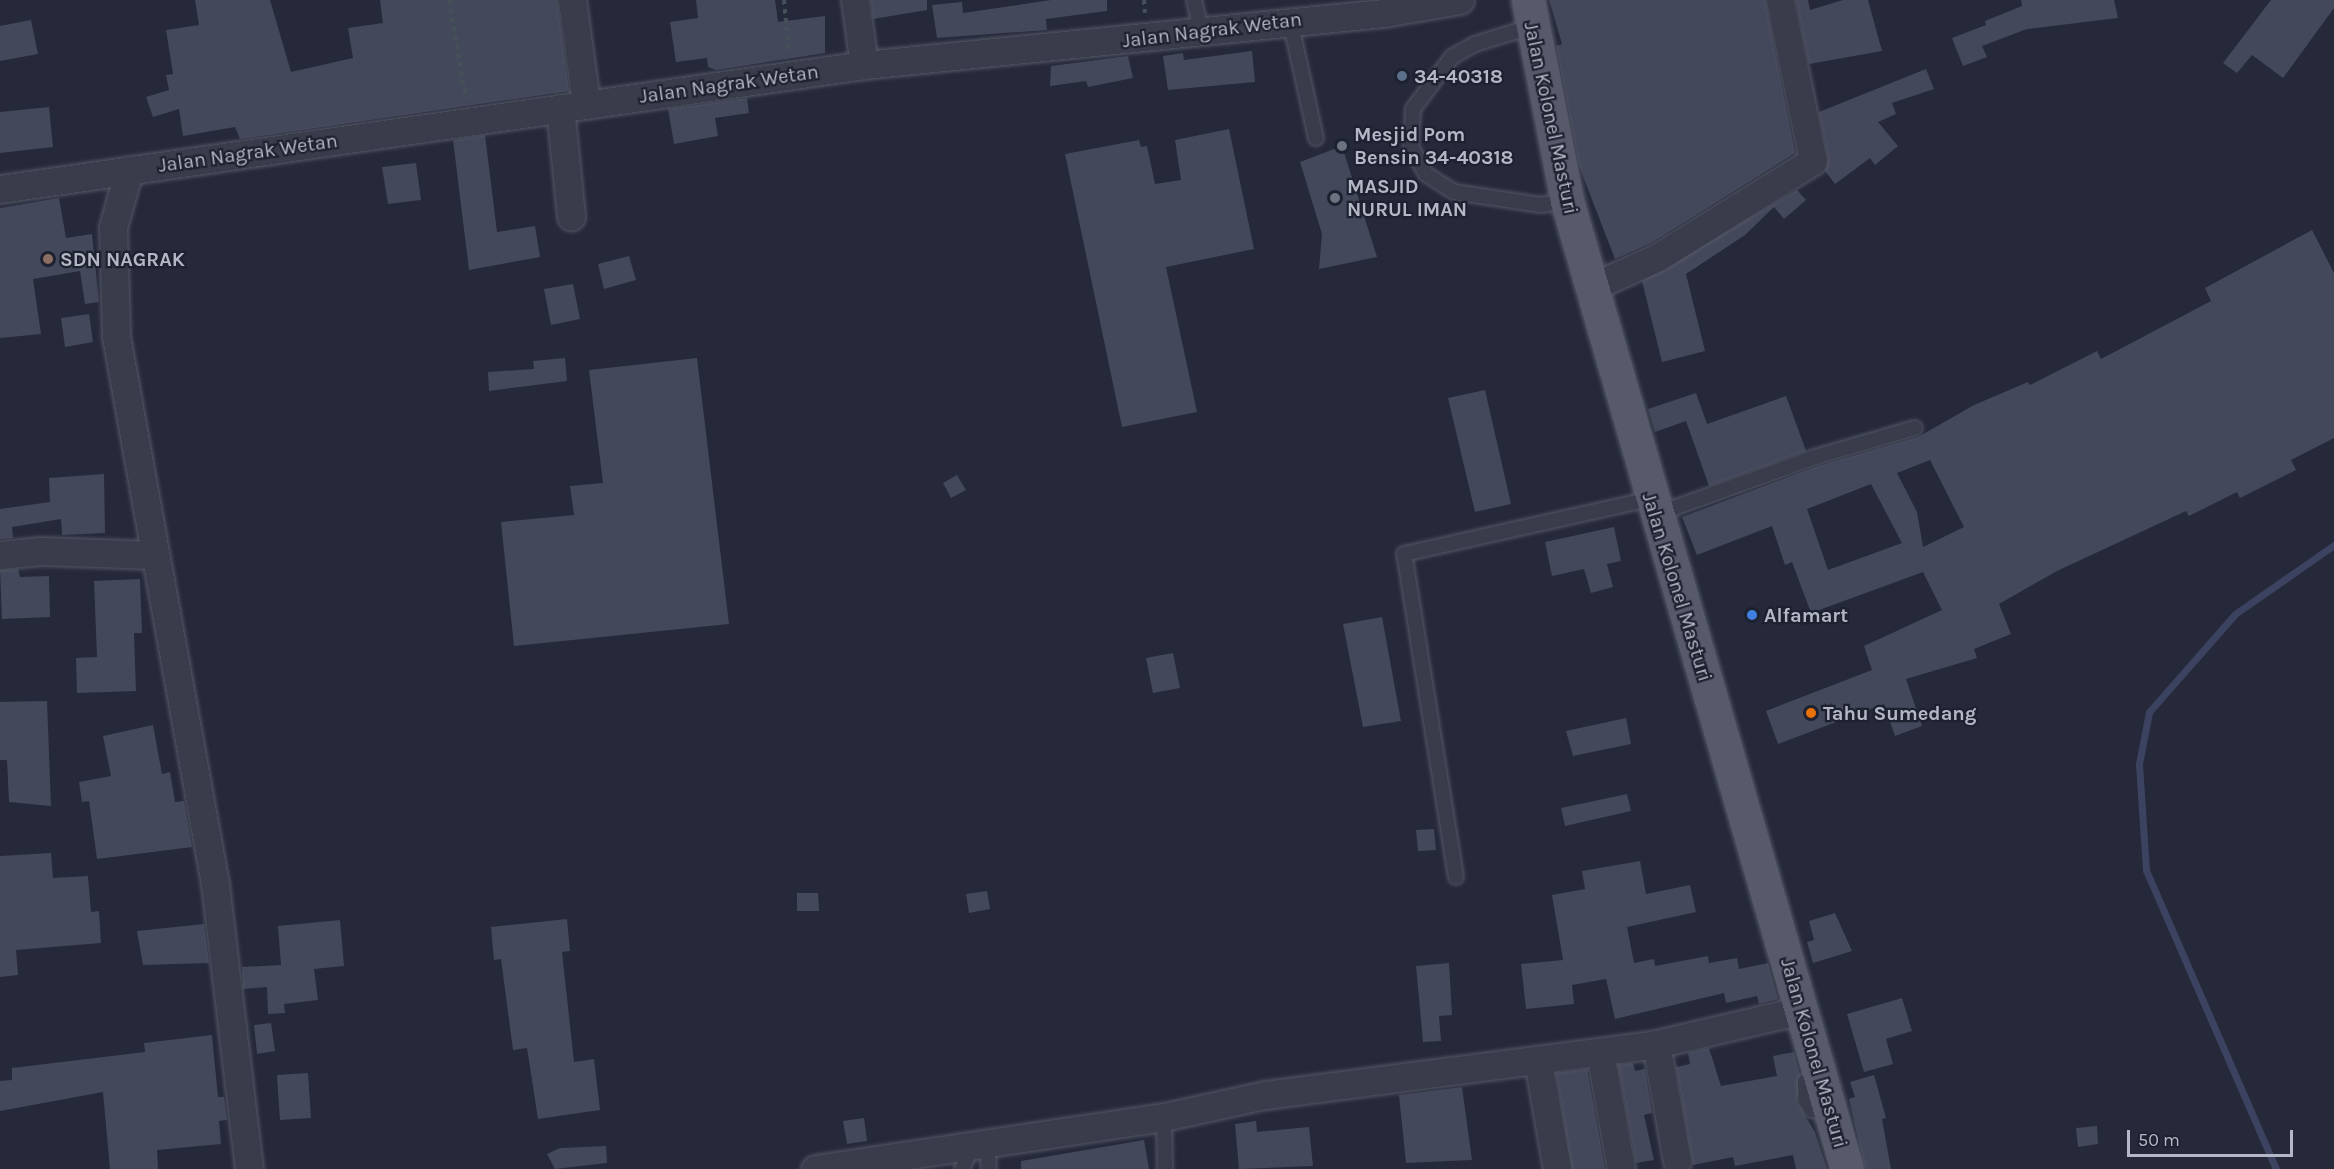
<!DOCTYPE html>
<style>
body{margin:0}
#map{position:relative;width:2334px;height:1169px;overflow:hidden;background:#25293a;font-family:Karla,sans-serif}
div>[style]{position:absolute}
.stream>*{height:7px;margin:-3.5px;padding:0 3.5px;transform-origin:3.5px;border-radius:3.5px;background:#3c4361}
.building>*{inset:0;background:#44485b}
.path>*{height:4px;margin-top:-2px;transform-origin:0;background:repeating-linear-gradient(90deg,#455158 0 4.5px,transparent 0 9px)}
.roads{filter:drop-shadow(0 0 2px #545765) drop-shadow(0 0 2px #545765)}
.service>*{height:14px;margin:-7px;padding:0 7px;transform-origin:7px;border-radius:7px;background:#393c4a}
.minor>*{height:27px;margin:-13.5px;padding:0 13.5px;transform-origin:13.5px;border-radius:13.5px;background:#393c4a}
.primary>*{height:33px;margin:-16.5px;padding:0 16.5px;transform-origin:16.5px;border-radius:16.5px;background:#575a6a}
.dots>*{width:16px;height:16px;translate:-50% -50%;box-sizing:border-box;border:3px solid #1e212f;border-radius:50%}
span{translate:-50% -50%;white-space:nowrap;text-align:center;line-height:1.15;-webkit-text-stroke:4.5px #1e212f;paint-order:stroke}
.street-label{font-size:20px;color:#b4b7c6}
.poi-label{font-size:20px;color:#b4b7c6;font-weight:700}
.left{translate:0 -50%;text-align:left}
.scale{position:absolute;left:2127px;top:1130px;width:166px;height:27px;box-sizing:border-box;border:3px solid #b4b7c6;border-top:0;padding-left:8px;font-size:18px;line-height:21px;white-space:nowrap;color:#b4b7c6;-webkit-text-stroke:4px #1e212f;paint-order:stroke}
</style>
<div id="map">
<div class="stream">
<i style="left:2276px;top:1169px;width:326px;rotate:-113.5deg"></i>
<i style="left:2146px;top:870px;width:106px;rotate:-93.8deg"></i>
<i style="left:2139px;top:764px;width:53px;rotate:-79.1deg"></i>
<i style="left:2149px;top:712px;width:130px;rotate:-48.7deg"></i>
<i style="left:2235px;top:614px;width:121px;rotate:-34.9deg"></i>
</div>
<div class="building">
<i style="clip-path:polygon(195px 0,270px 0,291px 72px,353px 58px,348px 28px,383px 23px,380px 0,557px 0,569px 91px,240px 139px,235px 127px,183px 136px,179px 109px,153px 117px,146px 97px,169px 90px,166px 75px,173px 74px,166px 30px,199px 25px)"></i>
<i style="clip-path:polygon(696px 0,775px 0,778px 22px,825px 16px,825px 53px,716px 70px,708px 67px,707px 58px,676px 62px,670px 22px,698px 18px)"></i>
<i style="clip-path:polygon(871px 0,927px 0,927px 10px,873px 19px)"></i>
<i style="clip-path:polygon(1051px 0,1107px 0,1107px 11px,1046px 19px,1047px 30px,937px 38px,932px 5px,962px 2px,963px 13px)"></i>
<i style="clip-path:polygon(1549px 0,1765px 0,1795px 153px,1651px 243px,1615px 259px,1579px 166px,1556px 46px,1562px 44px)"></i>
<i style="clip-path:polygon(1796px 0,1808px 0,1810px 10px,1843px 0,1868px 0,1882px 51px,1809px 64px)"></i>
<i style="clip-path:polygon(2021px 0,2114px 0,2118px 18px,2027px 29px,1982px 46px,1987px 57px,1963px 66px,1952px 38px,1986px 25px,1985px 21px,2022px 6px)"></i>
<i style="clip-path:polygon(2271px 0,2334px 0,2334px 8px,2283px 78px,2252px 55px,2237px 73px,2223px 63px)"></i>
<i style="clip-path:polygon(31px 20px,38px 54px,0 61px,0 26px)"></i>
<i style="clip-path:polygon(1252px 51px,1255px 82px,1168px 90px,1163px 56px,1183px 53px,1184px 60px)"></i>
<i style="clip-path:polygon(1128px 56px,1133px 78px,1088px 87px,1086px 81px,1050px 86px,1051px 66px)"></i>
<i style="clip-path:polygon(1926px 69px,1934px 89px,1892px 103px,1896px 114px,1878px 122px,1898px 146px,1875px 165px,1870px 158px,1835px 184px,1825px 171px,1828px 158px,1819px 112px)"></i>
<i style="clip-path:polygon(747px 98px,749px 113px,715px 118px,718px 136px,674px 144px,668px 109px)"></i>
<i style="clip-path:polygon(49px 107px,53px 147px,0 153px,0 112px)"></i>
<i style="clip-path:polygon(1229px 129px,1254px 249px,1166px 267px,1197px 412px,1122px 427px,1065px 154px,1139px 140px,1141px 147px,1147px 146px,1155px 184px,1181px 180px,1175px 140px)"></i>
<i style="clip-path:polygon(485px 135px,497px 232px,535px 226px,540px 257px,469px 270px,453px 140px)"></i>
<i style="clip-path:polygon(1342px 146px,1377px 257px,1319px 269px,1322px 234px,1300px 162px)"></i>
<i style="clip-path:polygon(416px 163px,421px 200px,388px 204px,382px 167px)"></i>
<i style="clip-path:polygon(1797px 190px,1806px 200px,1784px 219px,1774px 207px,1745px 235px,1686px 274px,1705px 351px,1662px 362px,1642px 281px)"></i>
<i style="clip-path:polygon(59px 198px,66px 238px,92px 234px,99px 302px,85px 304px,80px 271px,33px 279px,41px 334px,0 338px,0 208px)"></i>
<i style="clip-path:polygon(evenodd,2312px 230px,2334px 273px,2334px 438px,2291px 460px,2296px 470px,2240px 498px,2237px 492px,2189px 516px,2186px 511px,2057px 571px,1999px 604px,2011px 634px,1974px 649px,1977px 658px,1906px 679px,1922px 726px,1895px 736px,1884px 704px,1778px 744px,1766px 711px,1872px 670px,1864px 646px,1942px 610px,1923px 572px,1811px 613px,1792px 562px,1785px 565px,1772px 526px,1697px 555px,1682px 517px,1818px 466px,1918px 437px,1974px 405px,2028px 382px,2030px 385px,2097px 351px,2101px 359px,2211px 301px,2205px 288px,2312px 230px,1930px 460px,1964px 527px,1923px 547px,1917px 512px,1897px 473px,1930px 460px,2312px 230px,1871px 484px,1902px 543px,1828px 570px,1807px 509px,1871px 484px)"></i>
<i style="clip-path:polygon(629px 256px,636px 280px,604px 289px,598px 264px)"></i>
<i style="clip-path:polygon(573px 284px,580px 319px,551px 325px,544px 289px)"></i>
<i style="clip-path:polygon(89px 314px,93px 342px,65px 347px,61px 318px)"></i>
<i style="clip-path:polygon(565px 358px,567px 381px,489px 391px,488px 372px,534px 369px,533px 361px)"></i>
<i style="clip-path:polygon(697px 358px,729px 624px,514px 646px,501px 522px,574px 515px,570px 486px,603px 483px,589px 370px)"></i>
<i style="clip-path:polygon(1485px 390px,1511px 504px,1475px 512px,1448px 398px)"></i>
<i style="clip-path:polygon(1696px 393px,1707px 424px,1786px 396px,1806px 451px,1709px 486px,1686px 421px,1655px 432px,1648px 409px)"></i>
<i style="clip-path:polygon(104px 474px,105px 533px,62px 535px,61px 519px,12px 527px,13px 538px,0 539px,0 509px,50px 502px,49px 478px)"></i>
<i style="clip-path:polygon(957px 475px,966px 490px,951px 498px,943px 483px)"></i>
<i style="clip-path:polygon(1614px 527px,1621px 561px,1607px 564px,1613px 587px,1591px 593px,1584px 569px,1552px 576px,1545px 542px)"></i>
<i style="clip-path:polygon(18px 569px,20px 577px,49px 576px,50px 617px,2px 619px,0 570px)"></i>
<i style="clip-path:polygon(140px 579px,142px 633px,134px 633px,136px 691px,77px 693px,76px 658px,97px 657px,94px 581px)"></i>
<i style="clip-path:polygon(1382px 617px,1401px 721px,1363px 727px,1343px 624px)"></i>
<i style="clip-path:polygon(1173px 653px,1180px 688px,1153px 693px,1146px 658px)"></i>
<i style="clip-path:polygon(47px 701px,51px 806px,9px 802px,7px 760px,0 760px,0 702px)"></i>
<i style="clip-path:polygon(1626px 718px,1631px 744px,1573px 756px,1566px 731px)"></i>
<i style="clip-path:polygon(153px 725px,162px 774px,170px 772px,175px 802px,184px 801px,192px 847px,97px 859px,89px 801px,82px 802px,79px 782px,111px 776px,103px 736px)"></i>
<i style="clip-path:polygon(1627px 794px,1631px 811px,1565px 826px,1561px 808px)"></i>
<i style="clip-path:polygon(1434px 829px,1436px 850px,1418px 851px,1416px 830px)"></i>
<i style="clip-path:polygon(51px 853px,53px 878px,88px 876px,91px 912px,99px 911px,101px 943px,16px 950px,18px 975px,0 977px,0 856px)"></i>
<i style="clip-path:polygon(1640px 861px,1646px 894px,1690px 885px,1696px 912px,1627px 927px,1634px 963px,1654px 959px,1655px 966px,1708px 956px,1709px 963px,1737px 958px,1739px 969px,1768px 963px,1778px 999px,1759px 1004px,1757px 996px,1726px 1003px,1724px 993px,1615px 1019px,1606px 979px,1572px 985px,1574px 1004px,1526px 1009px,1521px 964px,1563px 960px,1552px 895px,1585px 889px,1582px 871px)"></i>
<i style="clip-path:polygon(987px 891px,990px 909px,969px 913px,966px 894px)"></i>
<i style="clip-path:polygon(797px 893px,818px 893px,819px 911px,797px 911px)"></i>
<i style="clip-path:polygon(1835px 913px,1852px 951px,1813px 963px,1807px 942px,1814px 940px,1809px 921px)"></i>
<i style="clip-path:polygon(567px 919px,570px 951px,562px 952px,574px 1062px,594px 1059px,600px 1110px,538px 1119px,527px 1048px,513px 1050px,501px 959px,494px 960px,491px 927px)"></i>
<i style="clip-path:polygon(340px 920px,344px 966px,314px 969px,318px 1000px,284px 1004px,285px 1013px,268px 1014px,267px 987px,243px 989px,242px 967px,281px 965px,278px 926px)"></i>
<i style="clip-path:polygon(204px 924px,209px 963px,143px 965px,137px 931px)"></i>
<i style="clip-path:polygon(1449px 963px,1452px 1015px,1439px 1016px,1441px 1041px,1423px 1042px,1416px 966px)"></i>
<i style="clip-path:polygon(1902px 998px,1912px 1031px,1886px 1039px,1893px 1064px,1864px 1072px,1847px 1014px)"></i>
<i style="clip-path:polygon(271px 1023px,275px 1051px,257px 1054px,254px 1025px)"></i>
<i style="clip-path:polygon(212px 1035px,218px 1097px,224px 1097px,227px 1120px,219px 1121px,221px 1144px,157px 1150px,158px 1169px,110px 1169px,103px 1092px,0 1111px,0 1081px,12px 1080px,12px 1068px,145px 1052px,144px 1043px)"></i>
<i style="clip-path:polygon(1709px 1048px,1721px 1086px,1777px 1076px,1773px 1056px,1794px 1052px,1800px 1075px,1797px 1102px,1815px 1132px,1827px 1169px,1796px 1169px,1793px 1155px,1735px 1166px,1733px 1157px,1693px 1165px,1676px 1067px,1690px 1064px,1688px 1053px)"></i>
<i style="clip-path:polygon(1633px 1063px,1635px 1071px,1645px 1069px,1652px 1113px,1644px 1115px,1654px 1160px,1636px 1163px,1618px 1065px)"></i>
<i style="clip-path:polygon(1587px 1069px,1605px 1169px,1572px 1169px,1556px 1073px)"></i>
<i style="clip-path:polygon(308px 1073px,311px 1118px,280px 1120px,277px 1075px)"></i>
<i style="clip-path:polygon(1874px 1075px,1886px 1118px,1882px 1119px,1891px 1169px,1865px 1169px,1849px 1099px,1855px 1097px,1850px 1082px)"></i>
<i style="clip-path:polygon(1462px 1087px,1472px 1160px,1406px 1163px,1399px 1095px)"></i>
<i style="clip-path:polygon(864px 1118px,867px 1141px,847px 1144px,843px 1121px)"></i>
<i style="clip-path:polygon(1256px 1121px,1257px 1132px,1309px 1127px,1313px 1166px,1239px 1169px,1235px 1124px)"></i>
<i style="clip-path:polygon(2097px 1126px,2098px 1144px,2078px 1147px,2076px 1128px)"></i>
<i style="clip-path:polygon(1144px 1140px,1149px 1169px,1021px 1169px,1021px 1161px)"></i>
<i style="clip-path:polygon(606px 1146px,607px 1163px,555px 1169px,547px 1154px,560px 1148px)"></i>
</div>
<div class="path">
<i style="left:449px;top:0;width:100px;rotate:80.3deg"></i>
<i style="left:784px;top:0;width:53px;rotate:84.6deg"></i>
<i style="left:1144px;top:0;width:13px;rotate:86deg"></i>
</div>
<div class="roads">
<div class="service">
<i style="left:1194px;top:0;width:32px;rotate:77deg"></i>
<i style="left:1290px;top:20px;width:121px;rotate:77.6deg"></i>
<i style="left:1530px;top:27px;width:58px;rotate:162.8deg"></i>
<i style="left:1475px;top:44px;width:26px;rotate:151deg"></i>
<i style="left:1452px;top:57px;width:65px;rotate:126.9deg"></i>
<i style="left:1413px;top:109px;width:38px;rotate:93deg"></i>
<i style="left:1411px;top:147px;width:31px;rotate:61deg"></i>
<i style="left:1426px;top:174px;width:33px;rotate:33deg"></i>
<i style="left:1454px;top:192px;width:88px;rotate:8.5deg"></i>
<i style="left:1541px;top:205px;width:26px;rotate:-9deg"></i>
<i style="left:1657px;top:514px;width:168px;rotate:-19.8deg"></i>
<i style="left:1815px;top:457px;width:104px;rotate:-16.2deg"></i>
<i style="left:1456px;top:877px;width:327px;rotate:-99.1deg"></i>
<i style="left:1404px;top:554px;width:253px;rotate:-12.6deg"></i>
<i style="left:1820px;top:1074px;width:17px;rotate:152deg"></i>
<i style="left:1805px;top:1082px;width:19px;rotate:87deg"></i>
<i style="left:1806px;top:1101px;width:11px;rotate:56deg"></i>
<i style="left:1812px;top:1110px;width:18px"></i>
<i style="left:1164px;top:1117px;width:52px;rotate:88.9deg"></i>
<i style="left:987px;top:1142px;width:27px;rotate:86deg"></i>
<i style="left:962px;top:1169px;width:27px;rotate:-66deg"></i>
</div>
<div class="minor">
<i style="left:572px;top:0;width:103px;rotate:82.2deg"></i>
<i style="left:855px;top:0;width:66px;rotate:82.1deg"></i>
<i style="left:560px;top:108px;width:109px;rotate:84.2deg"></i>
<i style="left:129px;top:170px;width:59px;rotate:105.7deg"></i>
<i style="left:113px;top:227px;width:109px;rotate:88.4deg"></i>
<i style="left:116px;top:336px;width:557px;rotate:79.76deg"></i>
<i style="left:215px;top:884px;width:287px;rotate:83.2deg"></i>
<i style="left:0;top:189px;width:873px;rotate:-8.17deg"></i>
<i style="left:864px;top:65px;width:523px;rotate:-5.71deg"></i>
<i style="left:1384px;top:13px;width:77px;rotate:-9.7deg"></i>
<i style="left:1592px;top:287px;width:72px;rotate:-24.4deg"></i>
<i style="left:1658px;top:257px;width:182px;rotate:-31.8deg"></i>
<i style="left:1813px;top:161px;width:164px;rotate:-101.6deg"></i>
<i style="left:0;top:555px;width:41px;rotate:-5.6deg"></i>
<i style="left:41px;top:551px;width:113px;rotate:2deg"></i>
<i style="left:1656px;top:1044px;width:119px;rotate:79.8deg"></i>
<i style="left:1600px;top:1052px;width:119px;rotate:79.8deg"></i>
<i style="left:1538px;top:1061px;width:110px;rotate:80deg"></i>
<i style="left:815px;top:1169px;width:353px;rotate:-8.5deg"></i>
<i style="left:1164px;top:1117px;width:103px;rotate:-12.3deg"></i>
<i style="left:1265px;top:1095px;width:394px;rotate:-7.4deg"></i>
<i style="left:1656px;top:1044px;width:150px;rotate:-13.1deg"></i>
</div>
<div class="primary">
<i style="left:1528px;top:0;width:205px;rotate:79deg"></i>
<i style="left:1567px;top:201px;width:1008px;rotate:73.87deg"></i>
</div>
</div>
<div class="dots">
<i style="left:1402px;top:76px;background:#5c6f8a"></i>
<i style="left:1342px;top:146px;background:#6b7280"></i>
<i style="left:1335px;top:198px;background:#6b7280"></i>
<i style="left:48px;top:259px;background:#8d6e63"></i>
<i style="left:1752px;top:615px;background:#3f7fe0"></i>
<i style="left:1811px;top:713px;background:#e8710a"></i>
</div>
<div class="street-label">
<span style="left:1212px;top:30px;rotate:-7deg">Jalan Nagrak Wetan</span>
<span style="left:729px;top:84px;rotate:-8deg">Jalan Nagrak Wetan</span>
<span style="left:1551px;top:118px;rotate:78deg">Jalan Kolonel Masturi</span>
<span style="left:248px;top:153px;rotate:-8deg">Jalan Nagrak Wetan</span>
<span style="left:1677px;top:587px;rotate:73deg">Jalan Kolonel Masturi</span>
<span style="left:1814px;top:1053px;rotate:74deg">Jalan Kolonel Masturi</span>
</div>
<div class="poi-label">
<span class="left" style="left:1414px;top:76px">34-40318</span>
<span class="left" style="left:1354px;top:146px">Mesjid Pom<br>Bensin 34-40318</span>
<span class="left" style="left:1347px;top:198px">MASJID<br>NURUL IMAN</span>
<span class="left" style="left:60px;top:259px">SDN NAGRAK</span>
<span class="left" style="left:1764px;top:615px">Alfamart</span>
<span class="left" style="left:1823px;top:713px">Tahu Sumedang</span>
</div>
<div class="scale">50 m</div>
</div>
